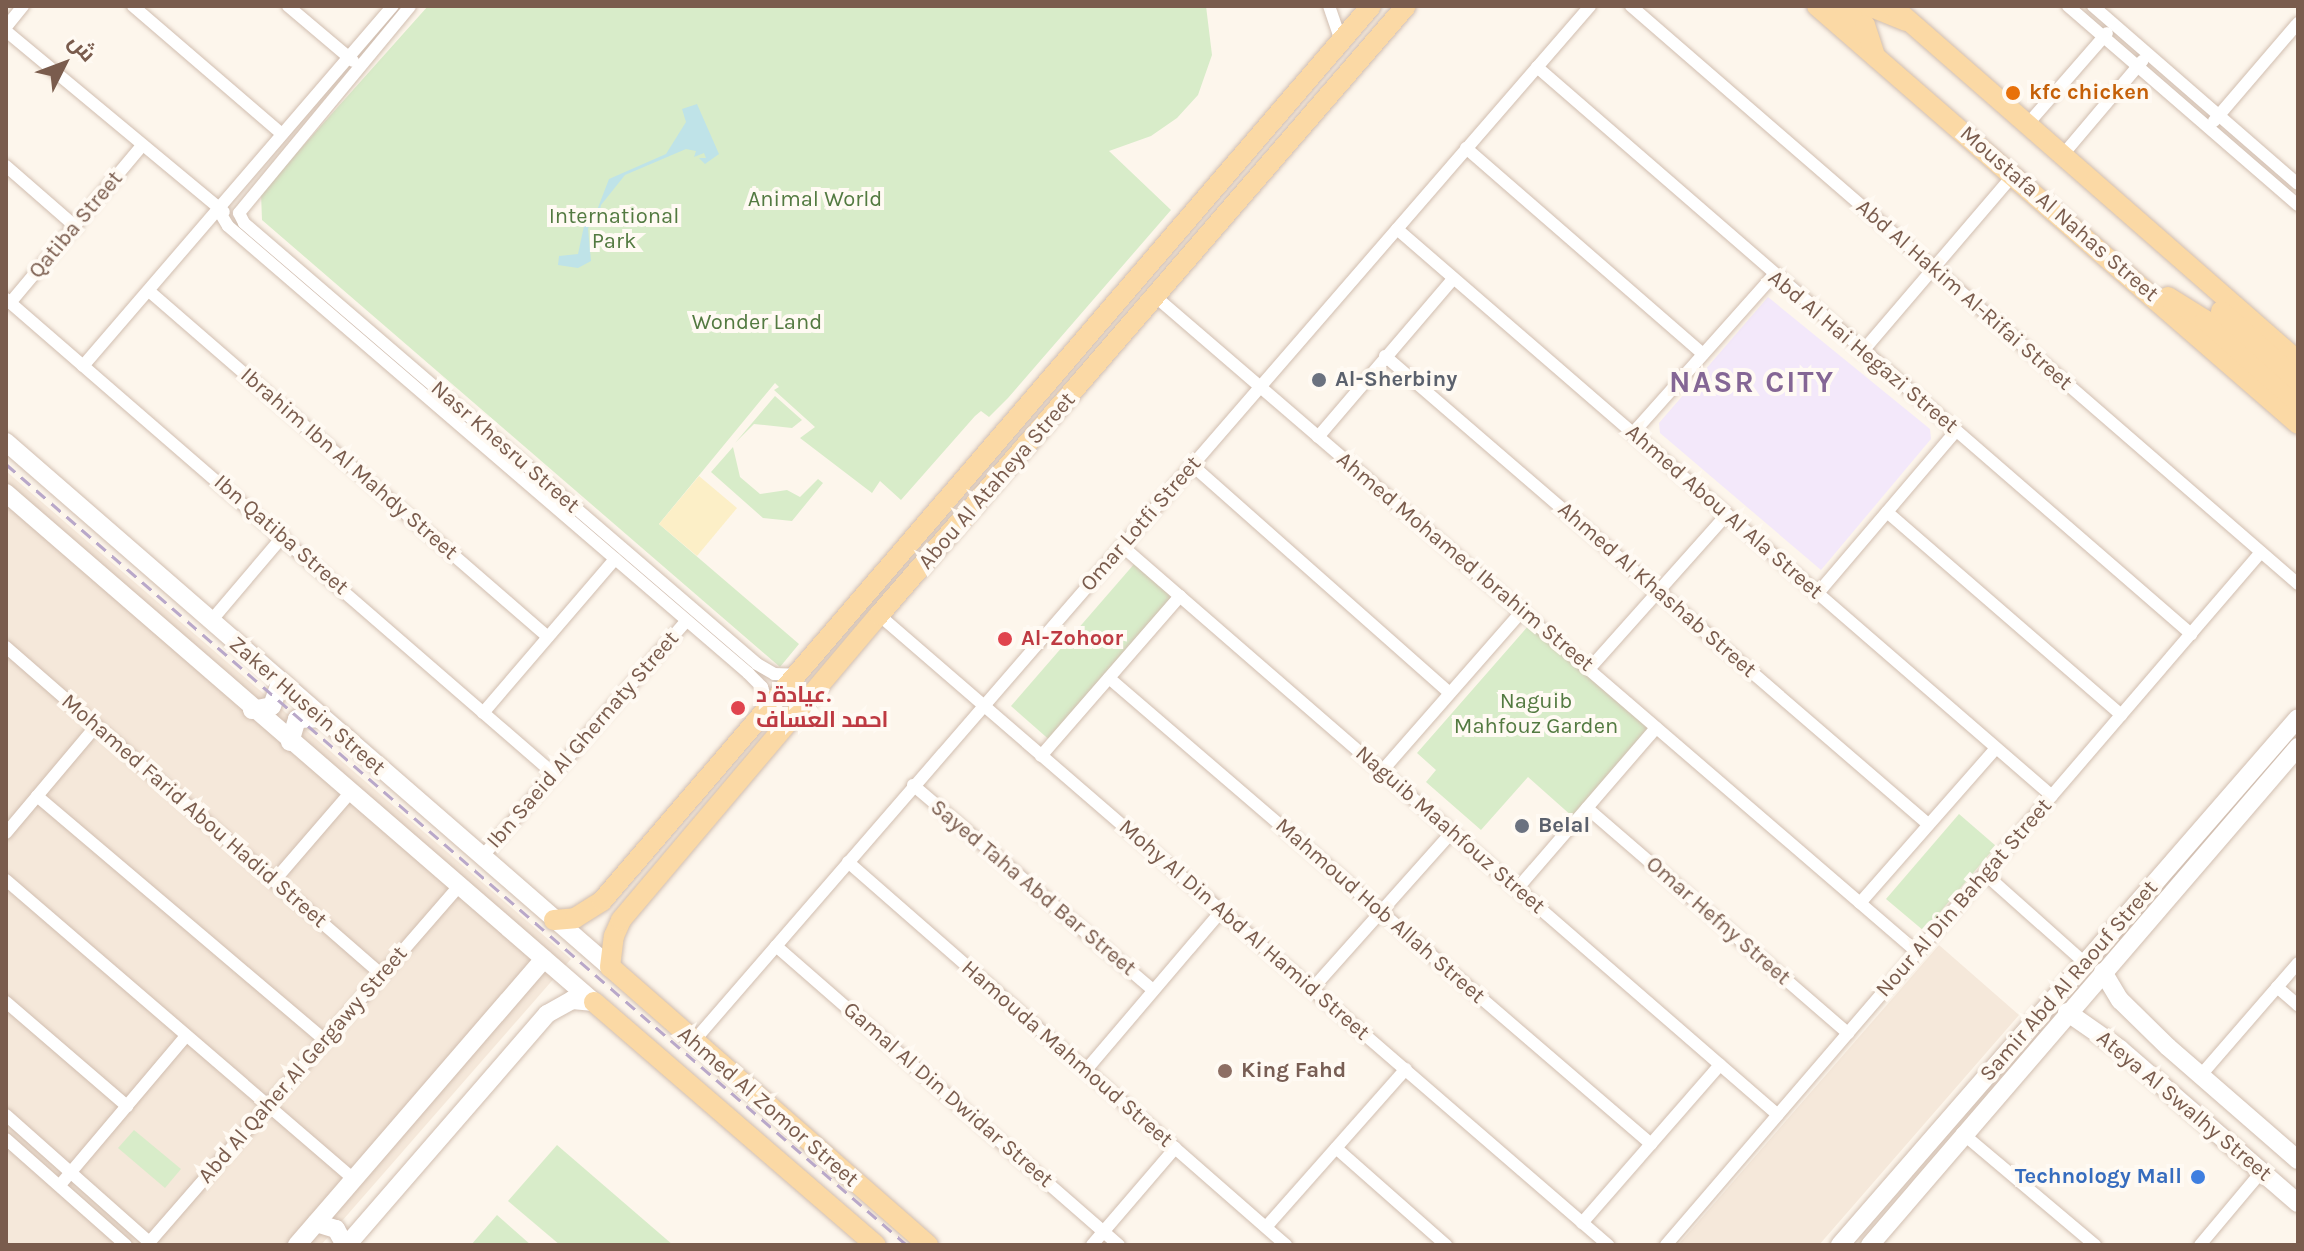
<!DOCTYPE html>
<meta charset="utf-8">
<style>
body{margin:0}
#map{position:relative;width:2304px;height:1251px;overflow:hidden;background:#fdf6ec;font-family:Karla,Cairo,sans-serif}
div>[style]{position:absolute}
.residential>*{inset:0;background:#f5e8da}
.education>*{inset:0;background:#f3e8fa}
.green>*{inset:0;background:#d8ecc9}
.sand>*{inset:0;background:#fcefc7}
.water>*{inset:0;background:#bfe3e8}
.roads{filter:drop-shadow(0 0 2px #d1beb0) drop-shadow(0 0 2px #d1beb0)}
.street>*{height:12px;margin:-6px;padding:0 6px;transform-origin:6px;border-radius:6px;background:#fff}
.secondary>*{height:18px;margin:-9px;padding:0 9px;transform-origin:9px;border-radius:9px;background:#fff}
.primary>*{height:20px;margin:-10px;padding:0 10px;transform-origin:10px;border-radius:10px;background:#fbd9a5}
.rail>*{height:3px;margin-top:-1.5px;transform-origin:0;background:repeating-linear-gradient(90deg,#b9a8c9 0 12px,transparent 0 20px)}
.dots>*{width:22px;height:22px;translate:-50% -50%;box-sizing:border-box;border:4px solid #fffaf3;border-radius:50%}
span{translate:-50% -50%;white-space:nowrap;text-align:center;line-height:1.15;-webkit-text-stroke:8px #fffaf3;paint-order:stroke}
.food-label{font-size:22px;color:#c56008;font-weight:700}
.left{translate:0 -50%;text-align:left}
.park-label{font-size:22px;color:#537a41}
.street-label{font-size:22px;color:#7a5c4d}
.worship-label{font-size:22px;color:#5b616d;font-weight:700}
.health-label{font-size:22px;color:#be3a42;font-weight:700}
.education-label{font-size:22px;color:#785e54;font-weight:700}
.shop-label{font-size:22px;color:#366cbe;font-weight:700}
.right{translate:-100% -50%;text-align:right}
.district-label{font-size:30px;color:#846695;font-weight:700;letter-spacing:2px}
.frame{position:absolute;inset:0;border:8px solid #7a5c4d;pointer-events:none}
.north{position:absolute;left:24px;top:24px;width:80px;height:80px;-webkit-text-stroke:6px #fffaf3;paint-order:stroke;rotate:48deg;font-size:22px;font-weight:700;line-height:32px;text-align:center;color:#7a5c4d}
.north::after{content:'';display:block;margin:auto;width:28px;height:36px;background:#7a5c4d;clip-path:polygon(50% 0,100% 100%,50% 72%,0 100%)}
</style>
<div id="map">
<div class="residential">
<i style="clip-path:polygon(6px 471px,571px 959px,321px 1245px,6px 1245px)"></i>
<i style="clip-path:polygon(1939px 945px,2019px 1015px,1819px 1245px,1678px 1245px)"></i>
</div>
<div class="education">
<i style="clip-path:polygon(1768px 297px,1930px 429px,1931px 439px,1821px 570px,1660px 433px,1659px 423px)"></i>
</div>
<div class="green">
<i style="clip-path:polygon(428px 6px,1206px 6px,1212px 55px,1198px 95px,1177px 118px,1151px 136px,1109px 151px,1171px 210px,1008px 398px,989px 417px,981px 411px,975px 416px,901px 500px,880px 481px,872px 493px,800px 438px,815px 427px,774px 390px,779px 387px,775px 383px,659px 524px,799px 644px,780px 667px,262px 220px,261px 193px)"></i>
<i style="clip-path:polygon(775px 396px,802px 420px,792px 428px,754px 424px,735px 443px)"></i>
<i style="clip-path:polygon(733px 447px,740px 477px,760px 494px,787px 490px,800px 497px,818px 479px,823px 483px,792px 521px,763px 518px,711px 472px)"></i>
<i style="clip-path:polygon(1135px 563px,1175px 599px,1053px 743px,1011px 706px)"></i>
<i style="clip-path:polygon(1530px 624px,1650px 729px,1573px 817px,1528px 777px,1481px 830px,1426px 782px,1436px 770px,1417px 753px)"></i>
<i style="clip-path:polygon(1959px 814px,1996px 846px,1924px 931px,1886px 899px)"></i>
<i style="clip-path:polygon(134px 1130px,181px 1169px,165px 1188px,118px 1148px)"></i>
<i style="clip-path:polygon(557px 1145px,673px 1245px,560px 1245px,508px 1201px)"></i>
<i style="clip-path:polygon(497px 1215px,531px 1245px,471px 1245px)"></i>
</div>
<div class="sand">
<i style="clip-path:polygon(699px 476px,737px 508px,697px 556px,659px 524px)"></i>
</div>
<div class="water">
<i style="clip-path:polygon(697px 104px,719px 154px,705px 164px,699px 158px,706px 158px,704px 153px,694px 157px,696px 151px,686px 149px,625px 175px,601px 205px,598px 221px,588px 228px,591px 261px,578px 268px,558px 265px,559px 256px,578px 254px,584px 226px,594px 218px,609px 179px,666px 154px,686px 122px,682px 109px)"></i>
</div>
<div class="roads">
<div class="street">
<i style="left:133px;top:6px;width:196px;rotate:40.7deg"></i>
<i style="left:288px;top:6px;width:85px;rotate:40.2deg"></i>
<i style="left:1329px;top:6px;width:36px;rotate:71deg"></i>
<i style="left:1631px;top:6px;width:883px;rotate:40.91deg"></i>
<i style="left:2068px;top:6px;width:304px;rotate:40.9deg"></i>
<i style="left:2093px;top:6px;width:271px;rotate:41deg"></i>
<i style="left:6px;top:27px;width:27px;rotate:-51deg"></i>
<i style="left:6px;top:31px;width:283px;rotate:39.7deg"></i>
<i style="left:1537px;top:67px;width:866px;rotate:40.92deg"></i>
<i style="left:2214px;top:121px;width:129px;rotate:-49.4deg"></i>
<i style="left:2026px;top:126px;width:123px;rotate:-48.9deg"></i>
<i style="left:1466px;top:148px;width:314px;rotate:41deg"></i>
<i style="left:2061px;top:157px;width:126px;rotate:-49.8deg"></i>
<i style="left:6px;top:166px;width:93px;rotate:41.1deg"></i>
<i style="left:219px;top:211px;width:17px;rotate:59deg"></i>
<i style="left:228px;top:226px;width:686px;rotate:40.68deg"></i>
<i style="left:748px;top:673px;width:20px;rotate:45deg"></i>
<i style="left:762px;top:687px;width:23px;rotate:72deg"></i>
<i style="left:239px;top:213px;width:11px;rotate:63deg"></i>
<i style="left:244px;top:223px;width:676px;rotate:40.68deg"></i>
<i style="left:757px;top:664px;width:20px;rotate:30deg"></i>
<i style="left:774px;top:674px;width:23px;rotate:2deg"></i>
<i style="left:239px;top:213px;width:268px;rotate:-50.4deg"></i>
<i style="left:1397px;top:229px;width:866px;rotate:40.88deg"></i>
<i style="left:149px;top:291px;width:528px;rotate:40.93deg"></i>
<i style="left:1157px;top:298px;width:1003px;rotate:40.71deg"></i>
<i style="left:6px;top:299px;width:725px;rotate:40.92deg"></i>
<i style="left:10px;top:303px;width:204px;rotate:-50deg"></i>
<i style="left:1862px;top:352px;width:233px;rotate:-49.5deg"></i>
<i style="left:1385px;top:356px;width:717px;rotate:40.76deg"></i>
<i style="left:83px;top:366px;width:475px;rotate:-49.3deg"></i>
<i style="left:1633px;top:433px;width:210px;rotate:-48.3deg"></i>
<i style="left:1318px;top:437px;width:208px;rotate:-49.5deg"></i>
<i style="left:1192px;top:465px;width:344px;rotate:41.5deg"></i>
<i style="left:1887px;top:512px;width:310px;rotate:40.9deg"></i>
<i style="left:1122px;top:546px;width:868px;rotate:40.94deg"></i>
<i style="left:1818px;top:593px;width:213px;rotate:-49.6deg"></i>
<i style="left:879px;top:615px;width:964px;rotate:40.83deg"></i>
<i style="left:211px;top:621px;width:111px;rotate:-49.7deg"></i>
<i style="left:6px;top:647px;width:499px;rotate:41.1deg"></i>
<i style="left:1590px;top:668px;width:206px;rotate:-48.3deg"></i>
<i style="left:1109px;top:678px;width:715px;rotate:40.69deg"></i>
<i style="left:483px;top:713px;width:203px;rotate:-49.4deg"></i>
<i style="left:1041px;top:756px;width:212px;rotate:-49deg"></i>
<i style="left:1382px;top:771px;width:213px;rotate:-48.8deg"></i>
<i style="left:913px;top:785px;width:316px;rotate:40.5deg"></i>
<i style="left:37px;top:796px;width:377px;rotate:40.3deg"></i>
<i style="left:1587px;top:808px;width:345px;rotate:40.8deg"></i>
<i style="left:6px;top:833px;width:140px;rotate:-49.9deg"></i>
<i style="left:481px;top:858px;width:313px;rotate:-49.1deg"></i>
<i style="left:848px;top:862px;width:582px;rotate:41.17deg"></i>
<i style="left:1985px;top:874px;width:134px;rotate:41.7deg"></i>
<i style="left:6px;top:880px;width:460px;rotate:40.7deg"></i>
<i style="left:274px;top:881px;width:116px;rotate:-49.2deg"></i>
<i style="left:1517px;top:889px;width:213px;rotate:-49.2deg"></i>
<i style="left:1860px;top:903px;width:206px;rotate:-48.7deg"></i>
<i style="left:776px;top:946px;width:455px;rotate:41.1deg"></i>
<i style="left:2277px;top:987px;width:28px;rotate:41deg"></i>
<i style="left:1313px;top:988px;width:209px;rotate:-48.3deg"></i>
<i style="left:6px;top:1002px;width:160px;rotate:40.7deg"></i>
<i style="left:693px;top:1042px;width:1370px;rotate:-49.11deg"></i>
<i style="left:1086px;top:1070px;width:210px;rotate:-49.6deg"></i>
<i style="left:2201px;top:1075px;width:148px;rotate:-49.1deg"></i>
<i style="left:6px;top:1115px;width:191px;rotate:41.6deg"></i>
<i style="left:1962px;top:1133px;width:174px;rotate:40.1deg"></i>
<i style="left:6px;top:1139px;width:160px;rotate:41.5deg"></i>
<i style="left:1336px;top:1148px;width:147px;rotate:41.4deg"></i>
<i style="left:60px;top:1185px;width:195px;rotate:-49.8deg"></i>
<i style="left:1582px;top:1223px;width:210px;rotate:-48.9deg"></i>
<i style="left:1266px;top:1227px;width:211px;rotate:-48.5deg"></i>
<i style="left:147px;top:1245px;width:476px;rotate:-49deg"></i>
<i style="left:1092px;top:1245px;width:128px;rotate:-49.4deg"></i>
<i style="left:1666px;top:1245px;width:913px;rotate:-49.35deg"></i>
<i style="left:2200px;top:1245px;width:97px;rotate:-50deg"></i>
</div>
<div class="secondary">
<i style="left:6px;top:442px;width:800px;rotate:41deg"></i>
<i style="left:6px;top:493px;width:778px;rotate:40.88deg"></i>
<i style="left:252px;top:710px;width:20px;rotate:-11deg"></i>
<i style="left:272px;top:706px;width:24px;rotate:-71deg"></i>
<i style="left:290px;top:742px;width:24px;rotate:-73deg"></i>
<i style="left:297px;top:719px;width:23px;rotate:-2deg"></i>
<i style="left:2103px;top:972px;width:33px;rotate:59deg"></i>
<i style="left:2120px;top:1000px;width:67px;rotate:44.4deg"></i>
<i style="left:2168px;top:1047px;width:172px;rotate:41deg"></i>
<i style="left:2067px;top:1012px;width:65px;rotate:34.9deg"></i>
<i style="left:2120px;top:1049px;width:235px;rotate:40.9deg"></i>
<i style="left:316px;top:1223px;width:21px;rotate:17deg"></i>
<i style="left:336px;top:1229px;width:18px;rotate:61deg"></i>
<i style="left:297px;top:1245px;width:378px;rotate:-49.2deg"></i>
<i style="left:347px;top:1245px;width:306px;rotate:-49.1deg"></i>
<i style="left:547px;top:1014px;width:29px;rotate:-29deg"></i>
<i style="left:572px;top:1000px;width:22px;rotate:5deg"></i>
<i style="left:1840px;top:1245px;width:698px;rotate:-49.01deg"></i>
<i style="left:1870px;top:1245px;width:657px;rotate:-49.32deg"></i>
</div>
<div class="primary">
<i style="left:1817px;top:6px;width:637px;rotate:40.99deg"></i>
<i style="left:1843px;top:6px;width:29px;rotate:41deg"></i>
<i style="left:1865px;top:25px;width:33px;rotate:72deg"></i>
<i style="left:1869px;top:6px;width:40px;rotate:22deg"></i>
<i style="left:1892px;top:6px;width:539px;rotate:41.17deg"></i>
<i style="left:2168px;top:297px;width:44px;rotate:31.9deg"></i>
<i style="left:2205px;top:320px;width:125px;rotate:41.7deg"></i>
<i style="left:2221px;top:311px;width:104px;rotate:42.3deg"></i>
<i style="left:554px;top:920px;width:21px;rotate:-5deg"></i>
<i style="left:575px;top:918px;width:32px;rotate:-32deg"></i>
<i style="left:602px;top:901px;width:1180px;rotate:-49.33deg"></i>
<i style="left:594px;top:1002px;width:372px;rotate:40.8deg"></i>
<i style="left:928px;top:1245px;width:422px;rotate:-138.8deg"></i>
<i style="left:610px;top:967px;width:31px;rotate:-83deg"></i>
<i style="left:614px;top:936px;width:17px;rotate:-66deg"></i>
<i style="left:621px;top:920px;width:399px;rotate:-49.8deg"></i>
<i style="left:879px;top:615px;width:805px;rotate:-49.13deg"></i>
</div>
</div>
<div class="rail">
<i style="left:6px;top:464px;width:1192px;rotate:40.92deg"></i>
</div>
<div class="dots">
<i style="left:2013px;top:93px;background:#e8710a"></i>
<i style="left:1319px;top:380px;background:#6b7280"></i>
<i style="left:1005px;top:639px;background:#e0444e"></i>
<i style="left:738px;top:708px;background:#e0444e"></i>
<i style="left:1522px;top:826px;background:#6b7280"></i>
<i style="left:1225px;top:1071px;background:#8d6e63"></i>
<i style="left:2198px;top:1177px;background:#3f7fe0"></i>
</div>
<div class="food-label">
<span class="left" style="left:2029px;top:93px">kfc chicken</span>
</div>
<div class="park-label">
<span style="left:815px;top:200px">Animal World</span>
<span style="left:614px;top:229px">International<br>Park</span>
<span style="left:757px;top:323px">Wonder Land</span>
<span style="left:1536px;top:714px">Naguib<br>Mahfouz Garden</span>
</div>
<div class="street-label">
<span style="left:2059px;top:214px;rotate:41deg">Moustafa Al Nahas Street</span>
<span style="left:76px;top:225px;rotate:-50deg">Qatiba Street</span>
<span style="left:1964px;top:295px;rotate:41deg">Abd Al Hakim Al-Rifai Street</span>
<span style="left:1863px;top:352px;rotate:40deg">Abd Al Hai Hegazi Street</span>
<span style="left:505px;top:447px;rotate:41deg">Nasr Khesru Street</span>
<span style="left:349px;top:464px;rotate:41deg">Ibrahim Ibn Al Mahdy Street</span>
<span style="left:997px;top:481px;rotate:-49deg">Abou Al Ataheya Street</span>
<span style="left:1724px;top:512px;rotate:41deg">Ahmed Abou Al Ala Street</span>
<span style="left:1141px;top:524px;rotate:-49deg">Omar Lotfi Street</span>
<span style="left:281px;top:535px;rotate:41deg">Ibn Qatiba Street</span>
<span style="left:1465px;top:562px;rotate:40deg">Ahmed Mohamed Ibrahim Street</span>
<span style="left:1657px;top:590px;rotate:41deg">Ahmed Al Khashab Street</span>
<span style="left:307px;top:706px;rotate:41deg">Zaker Husein Street</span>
<span style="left:583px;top:740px;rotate:-49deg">Ibn Saeid Al Ghernaty Street</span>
<span style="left:194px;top:811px;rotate:41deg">Mohamed Farid Abou Hadid Street</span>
<span style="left:1450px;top:830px;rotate:41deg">Naguib Maahfouz Street</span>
<span style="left:1033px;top:888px;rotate:40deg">Sayed Taha Abd Bar Street</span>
<span style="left:1964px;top:898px;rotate:-49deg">Nour Al Din Bahgat Street</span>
<span style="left:1380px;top:911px;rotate:41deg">Mahmoud Hob Allah Street</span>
<span style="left:1718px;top:921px;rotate:41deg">Omar Hefny Street</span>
<span style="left:1244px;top:930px;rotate:41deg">Mohy Al Din Abd Al Hamid Street</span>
<span style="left:2069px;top:981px;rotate:-49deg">Samir Abd Al Raouf Street</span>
<span style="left:1067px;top:1054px;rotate:41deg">Hamouda Mahmoud Street</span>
<span style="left:303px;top:1065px;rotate:-49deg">Abd Al Qaher Al Gergawy Street</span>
<span style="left:948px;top:1095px;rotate:41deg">Gamal Al Din Dwidar Street</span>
<span style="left:2184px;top:1106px;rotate:40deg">Ateya Al Swalhy Street</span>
<span style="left:768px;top:1107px;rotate:41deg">Ahmed Al Zomor Street</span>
</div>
<div class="worship-label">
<span class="left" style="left:1335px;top:380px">Al-Sherbiny</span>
<span class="left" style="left:1538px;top:826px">Belal</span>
</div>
<div class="health-label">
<span class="left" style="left:1021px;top:639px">Al-Zohoor</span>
<span class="left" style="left:756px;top:708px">عيادة د.<br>احمد العساف</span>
</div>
<div class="education-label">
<span class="left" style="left:1241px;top:1071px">King Fahd</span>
</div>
<div class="shop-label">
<span class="right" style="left:2182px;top:1177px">Technology Mall</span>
</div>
<div class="district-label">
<span style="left:1752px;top:382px">NASR CITY</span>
</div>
<div class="frame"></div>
<div class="north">ش</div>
</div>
